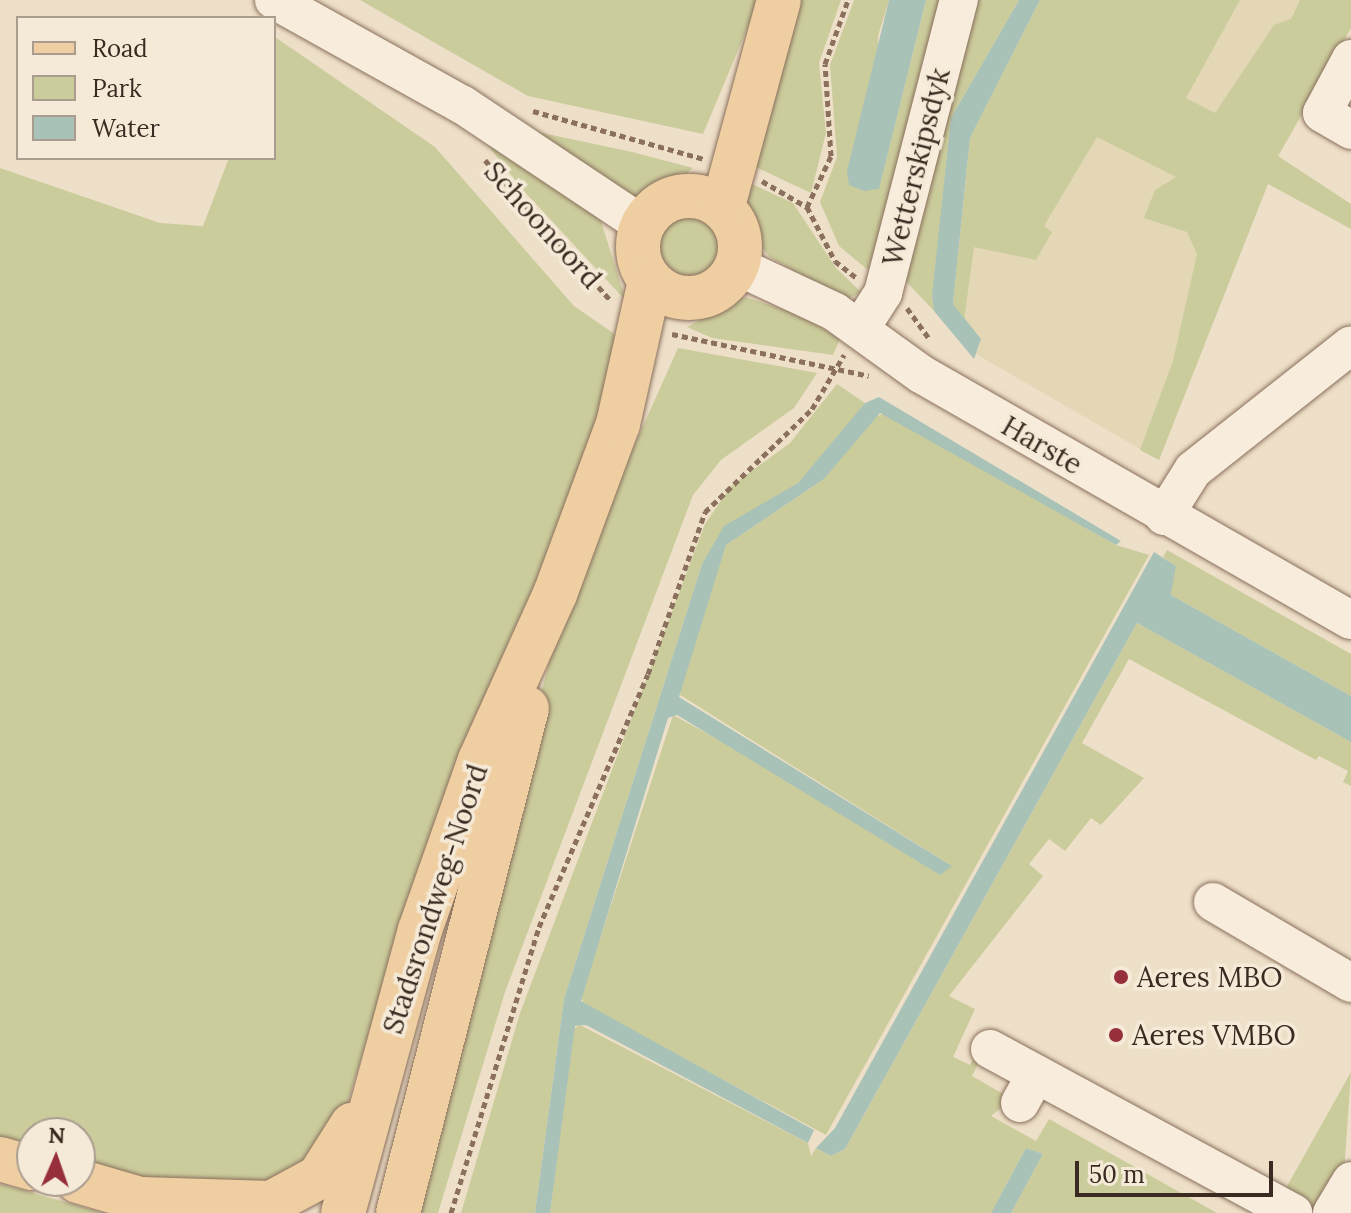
<!DOCTYPE html>
<style>
body{margin:0}
#map{position:relative;width:1351px;height:1213px;overflow:hidden;background:#eedfc8;font-family:Lora,serif}
div>[style]{position:absolute}
.farmland>*{inset:0;background:#e3d7b6}
.green>*{inset:0;background:#cbcc9c}
.round{border-radius:50%}
.water>*{inset:0;background:#a9c2b8}
.path>*{height:5px;margin-top:-2.5px;transform-origin:0;background:repeating-linear-gradient(90deg,#8a705d 0 6px,transparent 0 10px)}
.roads{filter:drop-shadow(0 0 2px #8a705d) drop-shadow(0 0 2px #8a705d)}
.minor>*{height:38px;margin:-19px;padding:0 19px;transform-origin:19px;border-radius:19px;background:#f8eddc}
.major>*{height:44px;margin:-22px;padding:0 22px;transform-origin:22px;border-radius:22px;background:#efcfa2}
.major>.ring{margin:-22px;padding:0;box-sizing:content-box;background:none;border:44px solid #efcfa2;border-radius:50%}
.dots>*{width:22px;height:22px;translate:-50% -50%;box-sizing:border-box;border:4px solid #f5ead8;border-radius:50%}
span{translate:-50% -50%;white-space:nowrap;text-align:center;line-height:1.15;-webkit-text-stroke:7px #f5ead8;paint-order:stroke}
.street-label{font-size:28px;color:#3a2a21}
.poi-label{font-size:28px;color:#3a2a21}
.left{translate:0 -50%;text-align:left}
.legend{position:absolute;left:16px;top:16px;width:260px;height:144px;box-sizing:border-box;background:#f5ead8;border:2px solid #aa9d8f;margin:0;padding:10px 14px;list-style:none;font-size:24px;color:#3a2a21}
.legend li{display:flex;align-items:center;gap:16px;height:40px}
.legend b{width:40px;border:2px solid #aa9d8f}
.north{position:absolute;left:16px;top:1117px;width:80px;height:80px;box-sizing:border-box;background:#f5ead8;border:2px solid #aa9d8f;border-radius:50%;rotate:2deg;font-size:22px;font-weight:700;line-height:32px;text-align:center;color:#3a2a21}
.north::after{content:'';display:block;margin:auto;width:28px;height:36px;background:#972f3a;clip-path:polygon(50% 0,100% 100%,50% 72%,0 100%)}
.scale{position:absolute;left:1075px;top:1161px;width:198px;height:36px;box-sizing:border-box;border:4px solid #3a2a21;border-top:0;padding-left:10px;font-size:24px;line-height:28px;white-space:nowrap;color:#3a2a21;-webkit-text-stroke:6px #f5ead8;paint-order:stroke}
</style>
<div id="map">
<div class="farmland">
<i style="clip-path:polygon(1040px 0,1351px 0,1351px 28px,1278px 157px,1159px 460px,976px 354px,981px 339px,964px 321px,954px 282px)"></i>
</div>
<div class="green">
<i style="clip-path:polygon(360px 0,759px 0,703px 134px,528px 96px)"></i>
<i style="clip-path:polygon(796px 0,841px 0,819px 63px,826px 133px,811px 193px,745px 162px)"></i>
<i style="clip-path:polygon(854px 0,889px 0,878px 36px,879px 188px,926px 0,949px 0,868px 270px,839px 246px,820px 202px,837px 157px,830px 65px)"></i>
<i style="clip-path:polygon(976px 0,1019px 0,951px 118px,934px 311px,902px 277px)"></i>
<i style="clip-path:polygon(1040px 0,1240px 0,1186px 98px,1215px 113px,1274px 25px,1291px 19px,1300px 0,1351px 0,1351px 28px,1278px 156px,1351px 204px,1351px 229px,1268px 184px,1159px 460px,1140px 450px,1173px 361px,1197px 254px,1187px 232px,1144px 218px,1155px 190px,1176px 177px,1097px 137px,1044px 226px,1052px 232px,1036px 260px,974px 247px,964px 321px,953px 304px,970px 138px)"></i>
<i style="clip-path:polygon(275px 37px,435px 147px,574px 306px,626px 342px,600px 427px,404px 916px,341px 1125px,285px 1179px,203px 1194px,80px 1160px,80px 1133px,32px 1133px,32px 1146px,0 1137px,0 168px,160px 223px,203px 226px,229px 158px,274px 158px)"></i>
<i style="clip-path:polygon(524px 129px,632px 152px,693px 168px,665px 192px,638px 198px,607px 187px)"></i>
<i style="clip-path:polygon(479px 134px,600px 218px,626px 301px,523px 190px)"></i>
<i style="clip-path:polygon(741px 179px,793px 203px,836px 268px,861px 292px,846px 300px,770px 257px,754px 239px)"></i>
<i class="round" style="left:657px;top:215px;width:64px;height:64px"></i>
<i style="clip-path:polygon(745px 297px,801px 315px,840px 339px,833px 355px,712px 338px,687px 327px)"></i>
<i style="clip-path:polygon(678px 348px,817px 373px,794px 408px,721px 460px,693px 495px,505px 992px,438px 1213px,409px 1213px,553px 647px,577px 574px)"></i>
<i style="clip-path:polygon(837px 384px,865px 403px,845px 433px,814px 469px,702px 564px,564px 999px,535px 1213px,461px 1213px,520px 1013px,705px 524px,731px 486px,790px 443px)"></i>
<i style="clip-path:polygon(886px 413px,1116px 545px,1149px 555px,826px 1135px,584px 1005px,581px 997px,673px 715px,952px 866px,677px 693px,726px 545px,824px 479px,872px 418px)"></i>
<i style="clip-path:polygon(1167px 550px,1351px 654px,1351px 696px,1171px 595px,1175px 566px,1163px 557px)"></i>
<i style="clip-path:polygon(1137px 623px,1351px 742px,1351px 786px,1343px 782px,1348px 771px,1319px 756px,1316px 760px,1129px 659px,1082px 743px,1144px 778px,1101px 825px,1091px 818px,1065px 851px,1049px 839px,1029px 864px,1043px 876px,949px 996px,975px 1009px,953px 1057px,970px 1065px,976px 1054px,981px 1058px,972px 1076px,1012px 1099px,991px 1116px,1036px 1141px,1049px 1119px,1217px 1213px,1011px 1213px,1043px 1154px,1026px 1148px,991px 1213px,550px 1213px,572px 1030px,580px 1025px,808px 1143px,811px 1156px,816px 1148px,831px 1156px,845px 1149px)"></i>
<i style="clip-path:polygon(1351px 1072px,1344px 1173px,1320px 1208px,1305px 1209px,1281px 1197px)"></i>
<i style="clip-path:polygon(0 1184px,12px 1187px,104px 1213px,0 1213px)"></i>
</div>
<div class="water">
<i style="clip-path:polygon(889px 0,926px 0,879px 189px,864px 191px,849px 185px,847px 171px)"></i>
<i style="clip-path:polygon(1019px 0,1040px 0,970px 138px,953px 304px,981px 339px,974px 359px,934px 311px,932px 295px,951px 118px)"></i>
<i style="clip-path:polygon(879px 397px,1121px 541px,1116px 545px,880px 413px,824px 479px,726px 545px,679px 697px,952px 866px,940px 875px,677px 715px,668px 718px,581px 1001px,814px 1130px,808px 1143px,586px 1025px,575px 1026px,550px 1213px,535px 1213px,564px 999px,702px 564px,724px 526px,798px 483px,865px 403px)"></i>
<i style="clip-path:polygon(1154px 552px,1176px 566px,1171px 595px,1351px 696px,1351px 742px,1137px 623px,845px 1149px,831px 1156px,816px 1148px,835px 1128px)"></i>
<i style="clip-path:polygon(1026px 1148px,1043px 1154px,1011px 1213px,991px 1213px)"></i>
</div>
<div class="path">
<i style="left:533px;top:111px;width:178px;rotate:15.7deg"></i>
<i style="left:485px;top:160px;width:189px;rotate:48.2deg"></i>
<i style="left:762px;top:181px;width:52px;rotate:30deg"></i>
<i style="left:807px;top:207px;width:61px;rotate:62.6deg"></i>
<i style="left:835px;top:261px;width:28px;rotate:38deg"></i>
<i style="left:807px;top:207px;width:56px;rotate:-64.8deg"></i>
<i style="left:831px;top:156px;width:92px;rotate:-93.7deg"></i>
<i style="left:825px;top:64px;width:68px;rotate:-70.2deg"></i>
<i style="left:907px;top:308px;width:37px;rotate:54deg"></i>
<i style="left:672px;top:334px;width:201px;rotate:12deg"></i>
<i style="left:451px;top:1213px;width:299px;rotate:-72.9deg"></i>
<i style="left:539px;top:927px;width:275px;rotate:-66.7deg"></i>
<i style="left:648px;top:674px;width:172px;rotate:-70.6deg"></i>
<i style="left:705px;top:512px;width:149px;rotate:-43.9deg"></i>
<i style="left:812px;top:409px;width:63px;rotate:-59.3deg"></i>
</div>
<div class="roads">
<div class="minor">
<i style="left:274px;top:0;width:216px;rotate:29.1deg"></i>
<i style="left:463px;top:105px;width:216px;rotate:33.7deg"></i>
<i style="left:1351px;top:59px;width:61px;rotate:118.2deg"></i>
<i style="left:1322px;top:113px;width:34px;rotate:30deg"></i>
<i style="left:737px;top:266px;width:108px;rotate:25.1deg"></i>
<i style="left:835px;top:312px;width:106px;rotate:35.8deg"></i>
<i style="left:921px;top:374px;width:495px;rotate:29.8deg"></i>
<i style="left:860px;top:329px;width:43px;rotate:-57.4deg"></i>
<i style="left:883px;top:293px;width:303px;rotate:-75.5deg"></i>
<i style="left:1164px;top:516px;width:54px;rotate:-57.8deg"></i>
<i style="left:1193px;top:470px;width:201px;rotate:-38.3deg"></i>
<i style="left:1213px;top:902px;width:160px;rotate:30.4deg"></i>
<i style="left:990px;top:1049px;width:345px;rotate:28.4deg"></i>
<i style="left:1020px;top:1103px;width:33px;rotate:-61deg"></i>
<i style="left:1332px;top:1213px;width:37px;rotate:-59deg"></i>
</div>
<div class="major">
<i class="ring" style="left:638px;top:196px;width:58px;height:58px"></i>
<i style="left:723px;top:206px;width:213px;rotate:-74.8deg"></i>
<i style="left:0;top:1159px;width:33px;rotate:16deg"></i>
<i style="left:78px;top:1181px;width:97px;rotate:16.2deg"></i>
<i style="left:141px;top:1199px;width:130px;rotate:1.8deg"></i>
<i style="left:271px;top:1203px;width:55px;rotate:-28.4deg"></i>
<i style="left:319px;top:1177px;width:62px;rotate:-57.6deg"></i>
<i style="left:343px;top:1213px;width:293px;rotate:-74.8deg"></i>
<i style="left:420px;top:930px;width:180px;rotate:-70.6deg"></i>
<i style="left:480px;top:760px;width:182px;rotate:-65.7deg"></i>
<i style="left:555px;top:594px;width:181px;rotate:-69.7deg"></i>
<i style="left:618px;top:424px;width:147px;rotate:-77.4deg"></i>
<i style="left:398px;top:1213px;width:521px;rotate:-75.67deg"></i>
</div>
</div>
<div class="dots">
<i style="left:1121px;top:977px;background:#972f3a"></i>
<i style="left:1116px;top:1035px;background:#972f3a"></i>
</div>
<div class="street-label">
<span style="left:916px;top:167px;rotate:-76deg">Wetterskipsdyk</span>
<span style="left:543px;top:225px;rotate:48deg">Schoonoord</span>
<span style="left:1042px;top:445px;rotate:30deg">Harste</span>
<span style="left:435px;top:899px;rotate:-72deg">Stadsrondweg-Noord</span>
</div>
<div class="poi-label">
<span class="left" style="left:1137px;top:977px">Aeres MBO</span>
<span class="left" style="left:1132px;top:1035px">Aeres VMBO</span>
</div>
<ul class="legend">
<li><b style="height:10px;background:#efcfa2"></b>Road</li>
<li><b style="height:22px;background:#cbcc9c"></b>Park</li>
<li><b style="height:22px;background:#a9c2b8"></b>Water</li>
</ul>
<div class="north">N</div>
<div class="scale">50 m</div>
</div>
